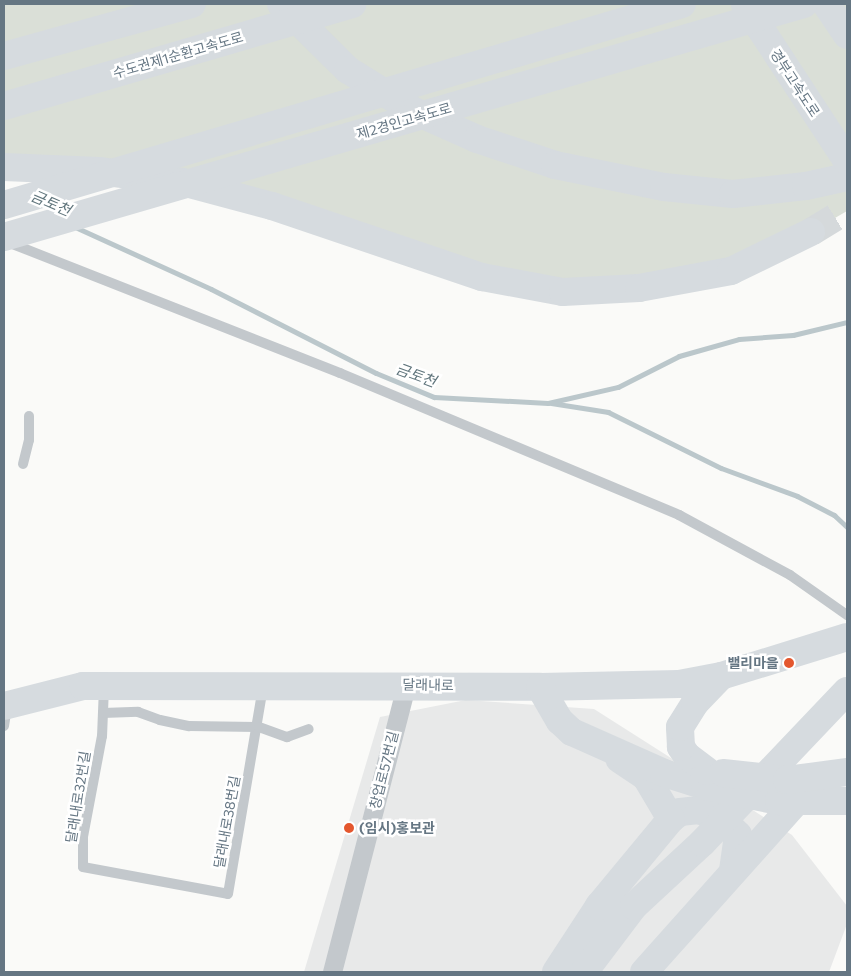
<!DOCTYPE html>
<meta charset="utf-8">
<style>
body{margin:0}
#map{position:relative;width:851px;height:976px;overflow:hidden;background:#fafaf8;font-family:Commissioner,"Noto Sans KR",sans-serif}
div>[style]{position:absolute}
.built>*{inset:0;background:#e8e9e9}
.green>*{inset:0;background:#dadfd7}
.stream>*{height:5px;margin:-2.5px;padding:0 2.5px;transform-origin:2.5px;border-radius:2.5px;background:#bbc7cb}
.highway-tunnel>*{height:28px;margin-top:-14px;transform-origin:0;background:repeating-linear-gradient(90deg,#d5d9db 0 28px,transparent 0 42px)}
.lane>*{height:10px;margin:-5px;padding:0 5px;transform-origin:5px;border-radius:5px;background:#c3c8cc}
.street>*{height:19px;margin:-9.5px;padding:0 9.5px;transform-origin:9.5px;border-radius:9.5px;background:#c3c8cc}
.secondary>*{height:28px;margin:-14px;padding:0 14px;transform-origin:14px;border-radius:14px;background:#d6dbdf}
.highway>*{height:28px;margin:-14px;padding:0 14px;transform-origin:14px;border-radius:14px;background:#d6dbdf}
.dots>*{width:14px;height:14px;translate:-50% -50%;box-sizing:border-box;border:2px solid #fff;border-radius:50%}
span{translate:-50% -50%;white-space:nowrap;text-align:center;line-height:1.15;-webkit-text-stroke:5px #fff;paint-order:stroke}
.street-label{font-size:14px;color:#657683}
.poi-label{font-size:14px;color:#657683;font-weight:700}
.right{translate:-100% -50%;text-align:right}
.left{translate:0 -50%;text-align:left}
.water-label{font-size:15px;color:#60757c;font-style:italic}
.frame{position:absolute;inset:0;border:5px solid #657683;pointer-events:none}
</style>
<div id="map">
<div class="built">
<i style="clip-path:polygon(466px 700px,594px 709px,792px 835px,847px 906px,847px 924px,829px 972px,304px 972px,380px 717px)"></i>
</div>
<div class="green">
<i style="clip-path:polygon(4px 4px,847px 4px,847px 211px,811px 232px,731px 271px,563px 292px,272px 206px,4px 167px)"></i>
</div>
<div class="stream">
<i style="left:75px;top:227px;width:149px;rotate:24.5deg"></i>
<i style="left:211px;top:289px;width:185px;rotate:27deg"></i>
<i style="left:376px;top:373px;width:63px;rotate:22.5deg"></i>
<i style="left:434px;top:397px;width:114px;rotate:3deg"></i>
<i style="left:548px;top:403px;width:72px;rotate:-12.9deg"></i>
<i style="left:618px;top:387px;width:68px;rotate:-26.9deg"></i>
<i style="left:679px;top:356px;width:62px;rotate:-15.8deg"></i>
<i style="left:739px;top:339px;width:54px;rotate:-4.2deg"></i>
<i style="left:793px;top:335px;width:56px;rotate:-13.5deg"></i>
<i style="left:551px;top:403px;width:58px;rotate:9deg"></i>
<i style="left:608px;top:412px;width:126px;rotate:26.4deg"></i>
<i style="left:721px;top:468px;width:81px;rotate:20.2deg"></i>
<i style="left:797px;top:496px;width:42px;rotate:27.2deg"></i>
<i style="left:834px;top:515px;width:18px;rotate:43deg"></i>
</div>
<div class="highway-tunnel">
<i style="left:811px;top:232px;width:42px;rotate:-31.4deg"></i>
</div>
<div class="lane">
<i style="left:10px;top:243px;width:355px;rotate:21.5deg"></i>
<i style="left:340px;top:373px;width:368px;rotate:22.7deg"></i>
<i style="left:679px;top:515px;width:126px;rotate:28.4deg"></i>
<i style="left:790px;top:575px;width:70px;rotate:35.1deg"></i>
<i style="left:23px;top:464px;width:25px;rotate:-76deg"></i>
<i style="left:29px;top:440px;width:24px;rotate:-90deg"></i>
<i style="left:104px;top:687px;width:49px;rotate:92.3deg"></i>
<i style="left:102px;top:736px;width:103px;rotate:100.7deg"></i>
<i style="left:83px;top:837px;width:30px;rotate:90deg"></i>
<i style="left:83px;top:867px;width:147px;rotate:10.5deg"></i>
<i style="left:228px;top:894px;width:209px;rotate:-80.4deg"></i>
<i style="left:103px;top:713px;width:35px;rotate:-2deg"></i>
<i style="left:138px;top:712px;width:23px;rotate:20deg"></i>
<i style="left:160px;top:720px;width:30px;rotate:12deg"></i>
<i style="left:189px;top:726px;width:70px;rotate:0.8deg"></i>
<i style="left:259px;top:727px;width:30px;rotate:20deg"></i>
<i style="left:287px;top:737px;width:23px;rotate:-20deg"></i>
<i style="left:4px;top:726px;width:20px;rotate:-81deg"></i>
</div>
<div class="street">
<i style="left:332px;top:972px;width:296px;rotate:-75.5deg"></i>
</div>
<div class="secondary">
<i style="left:4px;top:706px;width:81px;rotate:-14.2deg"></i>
<i style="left:83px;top:686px;width:457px;rotate:0.1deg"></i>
<i style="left:540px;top:687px;width:139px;rotate:-1.2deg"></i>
<i style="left:679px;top:684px;width:43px;rotate:-10.8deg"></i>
<i style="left:721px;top:676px;width:132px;rotate:-17.2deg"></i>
<i style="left:671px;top:819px;width:11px;rotate:-38deg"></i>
<i style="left:680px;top:812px;width:19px;rotate:-6deg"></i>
<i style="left:699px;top:810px;width:23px;rotate:20deg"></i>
<i style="left:721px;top:818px;width:24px;rotate:45deg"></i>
<i style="left:738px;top:835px;width:37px;rotate:98deg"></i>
<i style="left:556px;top:972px;width:79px;rotate:-56.9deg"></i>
<i style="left:599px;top:906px;width:113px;rotate:-50.4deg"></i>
<i style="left:671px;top:819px;width:49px;rotate:-120.8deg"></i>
<i style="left:646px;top:777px;width:32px;rotate:-146deg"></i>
<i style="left:584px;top:972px;width:83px;rotate:-52.9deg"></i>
<i style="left:634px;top:906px;width:93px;rotate:-42.8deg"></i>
<i style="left:702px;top:843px;width:210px;rotate:-46.4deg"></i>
<i style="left:644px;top:972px;width:228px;rotate:-48.2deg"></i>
</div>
<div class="highway">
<i style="left:281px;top:4px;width:94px;rotate:44.6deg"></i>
<i style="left:348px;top:70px;width:75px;rotate:32deg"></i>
<i style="left:412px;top:110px;width:71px;rotate:24deg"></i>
<i style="left:477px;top:139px;width:82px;rotate:18.4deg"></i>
<i style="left:555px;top:165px;width:111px;rotate:11.4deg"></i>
<i style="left:664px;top:187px;width:69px;rotate:5.8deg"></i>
<i style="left:733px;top:194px;width:73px;rotate:-6.3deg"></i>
<i style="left:806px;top:186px;width:42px;rotate:-12.4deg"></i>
<i style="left:826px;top:4px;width:37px;rotate:56deg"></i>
<i style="left:745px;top:5px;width:186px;rotate:56.8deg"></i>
<i style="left:4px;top:56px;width:195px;rotate:-15.5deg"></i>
<i style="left:4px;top:106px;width:363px;rotate:-16.3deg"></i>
<i style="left:4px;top:167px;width:95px;rotate:2.4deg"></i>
<i style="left:99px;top:171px;width:84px;rotate:7.5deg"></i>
<i style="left:182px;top:182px;width:93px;rotate:14.9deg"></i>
<i style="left:272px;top:206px;width:222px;rotate:18.7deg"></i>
<i style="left:482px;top:277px;width:82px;rotate:10.5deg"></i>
<i style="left:563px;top:292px;width:76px;rotate:-3deg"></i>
<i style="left:639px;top:288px;width:94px;rotate:-10.5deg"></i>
<i style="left:731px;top:271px;width:89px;rotate:-26deg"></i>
<i style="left:4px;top:205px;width:707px;rotate:-16.51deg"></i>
<i style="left:4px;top:237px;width:833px;rotate:-16.24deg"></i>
<i style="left:540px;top:687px;width:39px;rotate:60deg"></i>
<i style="left:560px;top:721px;width:16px;rotate:43deg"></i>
<i style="left:572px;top:732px;width:101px;rotate:24deg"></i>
<i style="left:664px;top:773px;width:43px;rotate:17.6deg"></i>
<i style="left:705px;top:786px;width:76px;rotate:11.5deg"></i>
<i style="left:779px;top:801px;width:68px"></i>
<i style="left:707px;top:771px;width:25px;rotate:-143deg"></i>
<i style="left:687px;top:756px;width:11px;rotate:-124deg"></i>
<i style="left:681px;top:747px;width:20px;rotate:-93deg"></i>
<i style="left:680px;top:727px;width:28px;rotate:-58deg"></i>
<i style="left:695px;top:703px;width:37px;rotate:-46deg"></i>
<i style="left:723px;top:773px;width:64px;rotate:6.2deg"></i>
<i style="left:787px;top:780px;width:61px;rotate:-7.6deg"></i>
</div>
<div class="dots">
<i style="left:789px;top:663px;background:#e4572e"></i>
<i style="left:349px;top:828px;background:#e4572e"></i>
</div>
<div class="street-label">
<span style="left:178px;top:55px;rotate:-16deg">수도권제1순환고속도로</span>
<span style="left:795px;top:83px;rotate:57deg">경부고속도로</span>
<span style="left:404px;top:121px;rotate:-16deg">제2경인고속도로</span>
<span style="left:428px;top:685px;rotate:1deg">달래내로</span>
<span style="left:384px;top:770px;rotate:-76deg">창업로57번길</span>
<span style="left:78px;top:797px;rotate:-81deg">달래내로32번길</span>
<span style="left:227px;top:822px;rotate:-80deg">달래내로38번길</span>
</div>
<div class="poi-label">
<span class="right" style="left:779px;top:663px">밸리마을</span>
<span class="left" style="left:359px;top:828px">(임시)홍보관</span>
</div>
<div class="water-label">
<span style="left:51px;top:203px;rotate:23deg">금토천</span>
<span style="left:416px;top:375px;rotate:20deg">금토천</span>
</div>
<div class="frame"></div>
</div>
